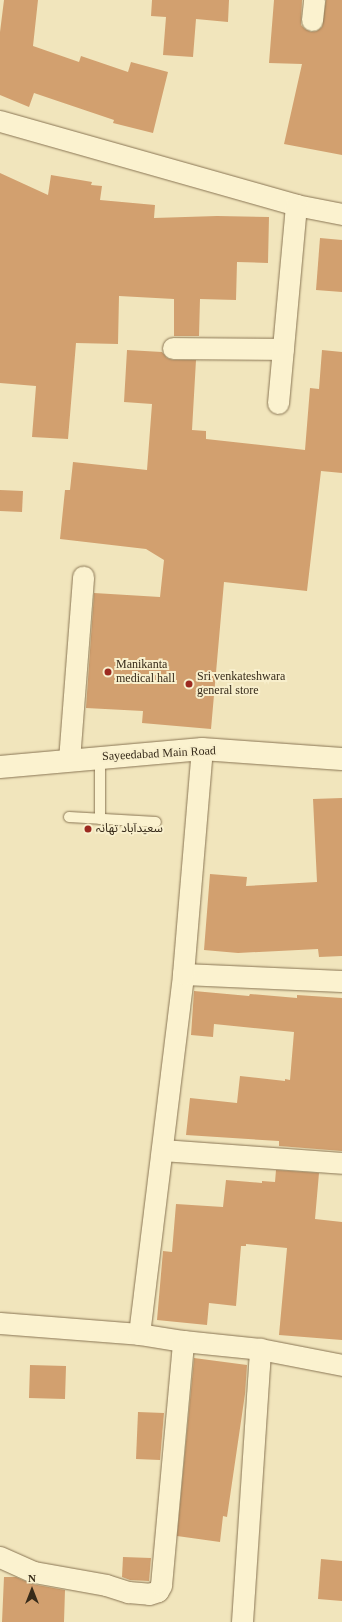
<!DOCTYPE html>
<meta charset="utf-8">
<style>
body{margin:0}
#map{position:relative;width:342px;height:1622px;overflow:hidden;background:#f1e5bc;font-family:"Times New Roman","Noto Sans Arabic",serif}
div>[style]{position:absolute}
.building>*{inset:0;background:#d2a06f}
.roads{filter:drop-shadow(0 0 1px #897554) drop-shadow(0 0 1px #897554)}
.service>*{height:10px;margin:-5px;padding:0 5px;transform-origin:5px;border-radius:5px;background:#fbf2cf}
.minor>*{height:21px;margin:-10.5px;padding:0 10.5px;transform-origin:10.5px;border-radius:10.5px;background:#fbf2cf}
.secondary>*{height:22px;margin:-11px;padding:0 11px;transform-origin:11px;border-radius:11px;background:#fbf2cf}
.dots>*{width:11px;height:11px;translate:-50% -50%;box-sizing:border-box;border:2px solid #f8efcc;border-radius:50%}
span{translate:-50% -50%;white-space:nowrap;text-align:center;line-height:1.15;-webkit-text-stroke:4px #f8efcc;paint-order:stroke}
.poi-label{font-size:12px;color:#372b1a}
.left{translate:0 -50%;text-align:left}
.street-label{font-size:12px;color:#372b1a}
.north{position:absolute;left:12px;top:1570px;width:40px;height:40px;-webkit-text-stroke:3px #f8efcc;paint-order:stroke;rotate:0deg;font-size:11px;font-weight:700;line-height:16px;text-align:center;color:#372b1a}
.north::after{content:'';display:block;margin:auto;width:14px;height:18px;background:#372b1a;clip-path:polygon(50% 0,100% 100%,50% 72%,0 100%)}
</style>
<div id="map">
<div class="building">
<i style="clip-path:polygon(4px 0,38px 0,33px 46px,79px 62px,81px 56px,128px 72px,131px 62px,168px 72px,153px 133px,113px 123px,114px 120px,34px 93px,29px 107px,0 95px,0 32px)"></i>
<i style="clip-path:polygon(152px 0,229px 0,228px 22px,196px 19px,193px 57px,163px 55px,166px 17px,151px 16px)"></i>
<i style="clip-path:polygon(274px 0,302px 0,301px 25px,305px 29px,311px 32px,317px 31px,322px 27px,326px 0,342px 0,342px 155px,284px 144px,302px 64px,269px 63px)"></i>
<i style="clip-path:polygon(0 173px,48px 195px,51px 175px,92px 182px,91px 185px,102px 186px,100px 200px,155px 205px,154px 218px,217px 216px,269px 217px,268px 263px,237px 262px,236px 300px,200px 299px,199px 336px,174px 336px,174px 299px,119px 296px,118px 344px,76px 343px,68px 439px,32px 437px,36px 386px,0 383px)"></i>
<i style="clip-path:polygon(320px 238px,342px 240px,342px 292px,316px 290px)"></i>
<i style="clip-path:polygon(127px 350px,162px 352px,167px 358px,173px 360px,196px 360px,192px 430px,206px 431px,206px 439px,305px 450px,310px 388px,319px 389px,322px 350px,342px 352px,342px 473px,321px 471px,307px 591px,224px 582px,211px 729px,142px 723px,143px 711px,86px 708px,94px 593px,160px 597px,164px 560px,146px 549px,60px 539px,65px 490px,70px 490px,73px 462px,147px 470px,152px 404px,124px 402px)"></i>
<i style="clip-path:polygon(0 490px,23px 491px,22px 512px,0 511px)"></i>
<i style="clip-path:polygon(342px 798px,342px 956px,319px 957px,318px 949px,238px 953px,204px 950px,210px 874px,247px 877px,246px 886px,317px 882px,313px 799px)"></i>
<i style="clip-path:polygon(194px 991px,249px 996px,250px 994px,297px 998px,297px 995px,342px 998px,342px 1151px,279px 1146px,279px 1141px,186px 1135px,190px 1098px,237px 1103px,240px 1076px,285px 1081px,285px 1079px,290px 1080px,294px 1032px,214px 1024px,213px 1037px,191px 1035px)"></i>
<i style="clip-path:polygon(276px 1170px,319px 1173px,315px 1219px,342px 1222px,342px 1340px,279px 1335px,287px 1248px,246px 1244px,246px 1246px,241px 1246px,236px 1306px,209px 1303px,207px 1325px,157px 1320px,163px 1251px,172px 1252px,176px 1204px,223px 1207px,226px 1180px,262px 1183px,262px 1181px,275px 1182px)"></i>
<i style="clip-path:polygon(194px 1358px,247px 1365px,245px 1394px,227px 1517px,223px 1516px,220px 1542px,177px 1536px)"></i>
<i style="clip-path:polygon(30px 1365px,66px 1366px,65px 1399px,29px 1398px)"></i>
<i style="clip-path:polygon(138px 1412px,164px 1413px,160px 1460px,136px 1459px)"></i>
<i style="clip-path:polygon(123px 1557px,151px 1558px,149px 1581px,130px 1580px,122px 1577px)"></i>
<i style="clip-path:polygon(321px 1559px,342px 1561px,342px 1601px,318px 1599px)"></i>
<i style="clip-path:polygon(4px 1577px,16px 1577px,32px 1584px,65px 1590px,64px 1622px,2px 1622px)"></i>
</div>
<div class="roads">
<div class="service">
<i style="left:100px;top:758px;width:61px;rotate:90deg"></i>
<i style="left:69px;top:817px;width:87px;rotate:3.3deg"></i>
</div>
<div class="minor">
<i style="left:312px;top:20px;width:20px;rotate:-84deg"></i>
<i style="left:0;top:121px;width:308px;rotate:15.8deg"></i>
<i style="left:296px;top:205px;width:47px;rotate:11.1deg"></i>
<i style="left:173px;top:348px;width:110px;rotate:0.5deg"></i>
<i style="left:278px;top:403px;width:199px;rotate:-84.8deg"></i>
<i style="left:69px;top:760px;width:184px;rotate:-85.6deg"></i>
<i style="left:183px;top:974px;width:159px;rotate:2.5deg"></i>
<i style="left:162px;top:1150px;width:180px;rotate:4.1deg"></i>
<i style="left:0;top:1323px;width:139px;rotate:4.5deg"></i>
<i style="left:139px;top:1334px;width:45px;rotate:9deg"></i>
<i style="left:183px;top:1341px;width:77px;rotate:5.9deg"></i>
<i style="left:260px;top:1349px;width:84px;rotate:11deg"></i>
<i style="left:139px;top:1334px;width:363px;rotate:-83deg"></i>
<i style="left:183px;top:974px;width:226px;rotate:-85.2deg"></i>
<i style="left:0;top:1557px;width:37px;rotate:24deg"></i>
<i style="left:34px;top:1572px;width:73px;rotate:10.2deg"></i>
<i style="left:106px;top:1585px;width:23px;rotate:18deg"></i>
<i style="left:128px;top:1592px;width:21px;rotate:5deg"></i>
<i style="left:149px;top:1594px;width:9px;rotate:-18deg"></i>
<i style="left:158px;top:1591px;width:7px;rotate:-63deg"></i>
<i style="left:161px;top:1585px;width:245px;rotate:-84.8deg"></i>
<i style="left:242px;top:1622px;width:274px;rotate:-86.2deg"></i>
</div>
<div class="secondary">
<i style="left:0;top:767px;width:203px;rotate:-5.1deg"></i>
<i style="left:202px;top:749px;width:140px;rotate:4.1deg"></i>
</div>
</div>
<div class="dots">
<i style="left:108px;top:672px;background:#9c2a20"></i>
<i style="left:189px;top:684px;background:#9c2a20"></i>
<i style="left:88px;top:829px;background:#9c2a20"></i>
</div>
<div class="poi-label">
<span class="left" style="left:116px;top:672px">Manikanta<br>medical hall</span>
<span class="left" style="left:197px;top:684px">Sri venkateshwara<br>general store</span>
<span class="left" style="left:96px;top:829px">سعیدآباد تھانہ</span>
</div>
<div class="street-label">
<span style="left:159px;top:754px;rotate:-3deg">Sayeedabad Main Road</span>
</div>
<div class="north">N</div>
</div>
